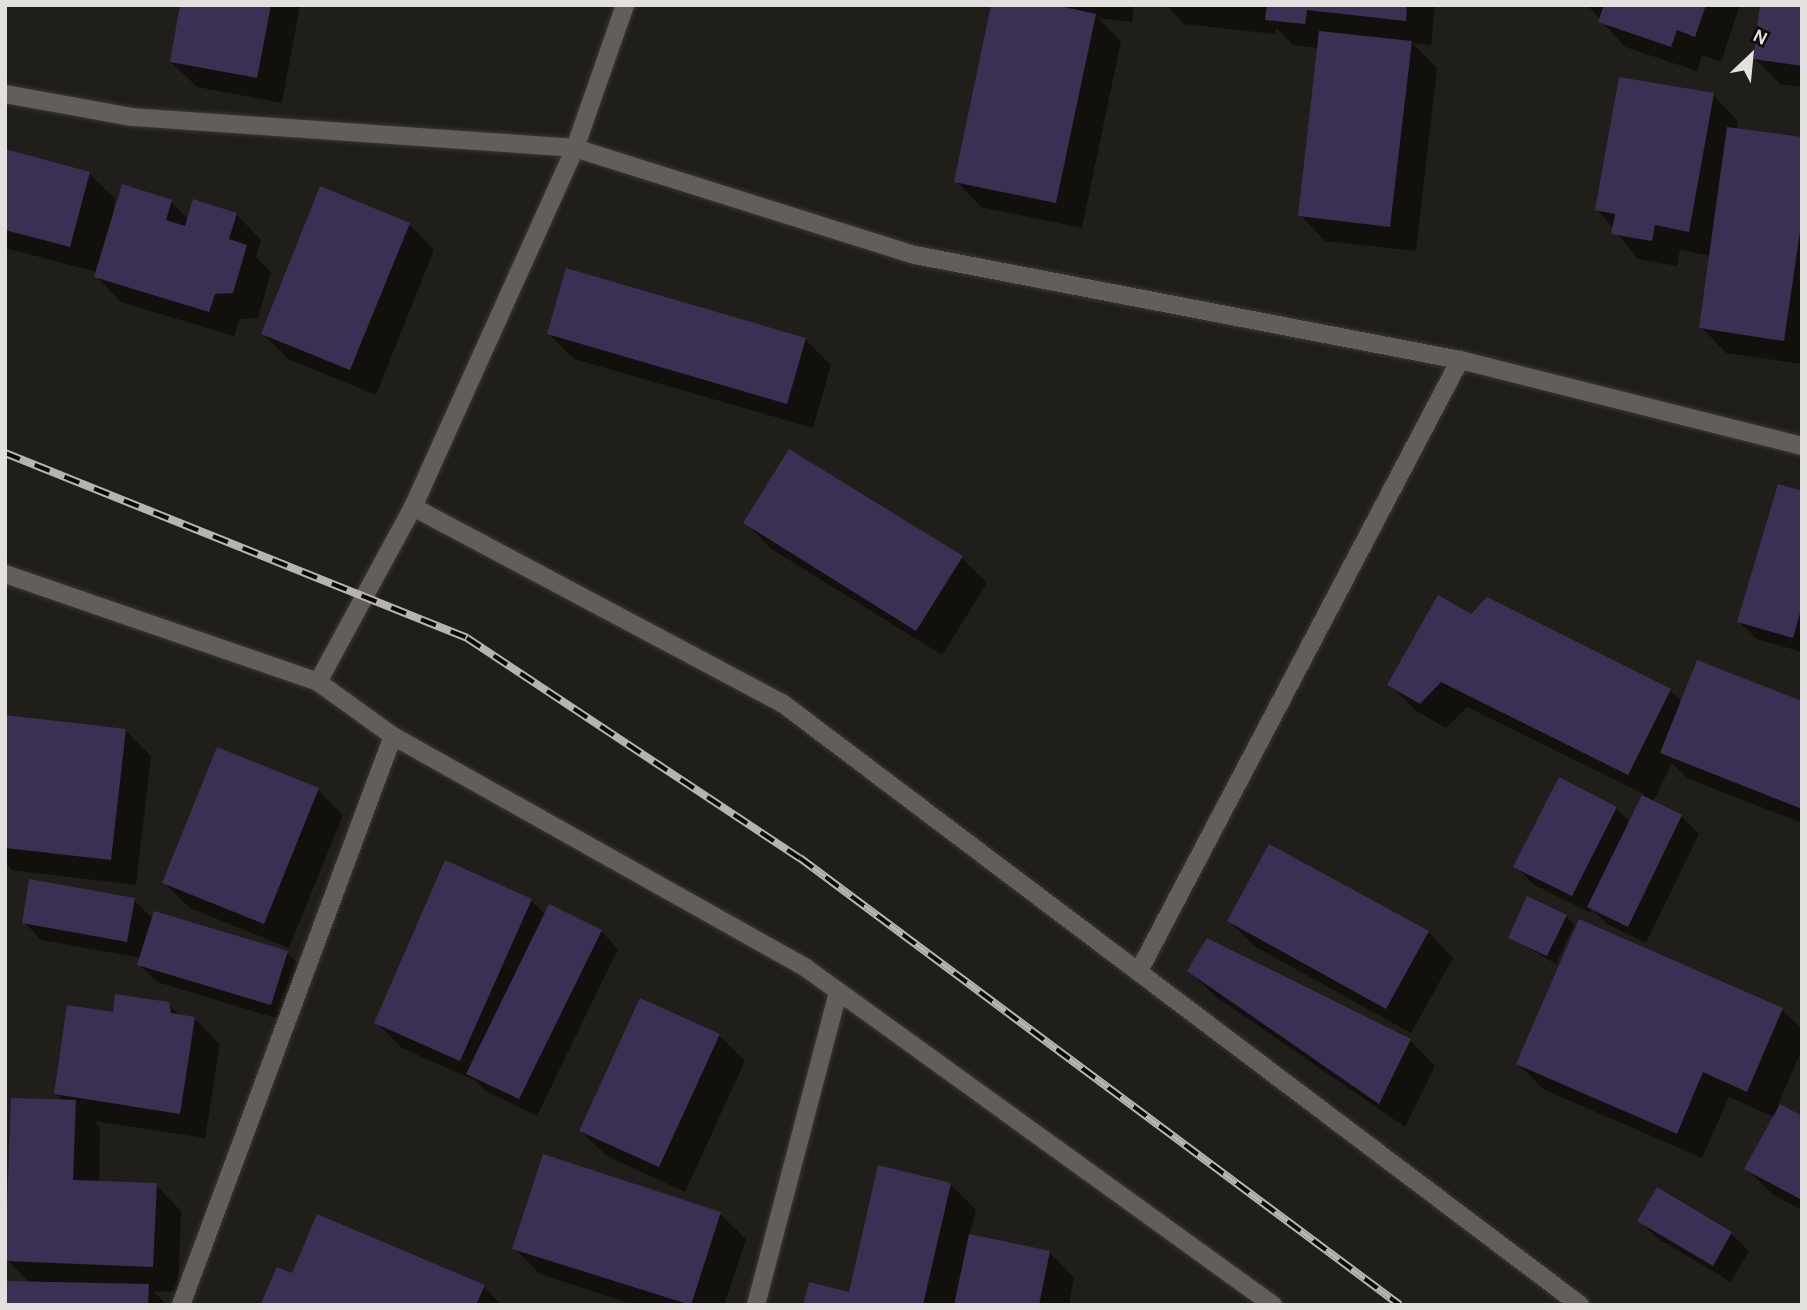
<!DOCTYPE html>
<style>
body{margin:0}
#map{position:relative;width:1807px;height:1310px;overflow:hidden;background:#201e1a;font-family:Karla,sans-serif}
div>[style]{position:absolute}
.shadow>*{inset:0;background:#0007}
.building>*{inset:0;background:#3c2f54}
.roads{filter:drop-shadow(0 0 2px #3a3835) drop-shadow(0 0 2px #3a3835)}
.minor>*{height:18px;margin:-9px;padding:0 9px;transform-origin:9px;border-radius:9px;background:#625e5a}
.rail>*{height:8px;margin-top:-4px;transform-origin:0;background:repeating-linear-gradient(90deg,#090807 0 16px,#b6b4b2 0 32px);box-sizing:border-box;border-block:2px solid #b6b4b2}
span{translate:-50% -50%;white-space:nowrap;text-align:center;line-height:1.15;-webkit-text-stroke:7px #090807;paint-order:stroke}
.frame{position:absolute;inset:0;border:7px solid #e3e1df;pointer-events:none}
.north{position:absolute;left:1716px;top:21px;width:70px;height:70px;-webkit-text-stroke:5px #090807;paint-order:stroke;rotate:26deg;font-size:19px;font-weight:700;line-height:28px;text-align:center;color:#e3e1df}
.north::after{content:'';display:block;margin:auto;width:24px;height:32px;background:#e3e1df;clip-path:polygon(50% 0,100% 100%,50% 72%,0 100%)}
</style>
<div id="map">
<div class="shadow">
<i style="clip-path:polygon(182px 5px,300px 5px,282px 103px,197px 87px,171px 62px)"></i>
<i style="clip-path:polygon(993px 5px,1134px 5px,1132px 22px,1098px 18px,1121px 41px,1082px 228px,981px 207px,956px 181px)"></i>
<i style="clip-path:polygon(1166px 5px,1435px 5px,1431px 45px,1412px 43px,1437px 68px,1416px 251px,1325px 241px,1300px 215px,1318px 48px,1293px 45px,1276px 28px,1275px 34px,1184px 24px)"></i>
<i style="clip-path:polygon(1587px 5px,1740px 5px,1721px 62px,1702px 55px,1697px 71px,1625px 47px)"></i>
<i style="clip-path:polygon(1802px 5px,1802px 87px,1780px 84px,1754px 58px)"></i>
<i style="clip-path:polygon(1713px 95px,1738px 121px,1737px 130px,1802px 139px,1802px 364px,1726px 353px,1701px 327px,1711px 256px,1680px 250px,1677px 266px,1638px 259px,1597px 209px)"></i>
<i style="clip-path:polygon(5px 151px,89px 173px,115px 199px,112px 223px,171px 202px,188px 219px,236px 214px,261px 240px,256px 257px,271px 272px,258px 318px,240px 319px,234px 336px,121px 302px,96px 276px,97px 272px,5px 248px)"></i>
<i style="clip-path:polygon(409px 224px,434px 250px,376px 395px,288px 359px,263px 334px)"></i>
<i style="clip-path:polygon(549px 334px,805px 339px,831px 365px,813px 428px,574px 359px)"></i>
<i style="clip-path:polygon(1802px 493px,1802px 652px,1757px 639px,1739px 622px)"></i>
<i style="clip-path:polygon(745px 522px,962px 558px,987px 583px,942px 655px,770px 548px)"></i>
<i style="clip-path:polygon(1471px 616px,1670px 690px,1682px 702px,1802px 703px,1802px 823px,1687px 778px,1672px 763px,1653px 802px,1681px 816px,1699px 834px,1646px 943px,1607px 924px,1592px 909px,1590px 913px,1533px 884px,1516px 867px,1616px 808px,1630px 822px,1644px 794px,1467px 707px,1446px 728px,1415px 710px,1389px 684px)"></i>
<i style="clip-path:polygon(5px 717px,125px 730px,151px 756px,136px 885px,12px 870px,5px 863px)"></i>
<i style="clip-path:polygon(318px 790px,343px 815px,289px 948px,190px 908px,164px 883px)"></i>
<i style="clip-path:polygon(134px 900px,153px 919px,287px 953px,305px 970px,289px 1022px,157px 982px,139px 964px,141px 958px,41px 940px,24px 922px)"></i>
<i style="clip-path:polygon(531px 900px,546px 915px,601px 931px,618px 949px,537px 1116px,486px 1091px,476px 1081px,402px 1048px,377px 1023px)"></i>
<i style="clip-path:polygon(1566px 916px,1574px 925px,1556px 964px,1510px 937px)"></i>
<i style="clip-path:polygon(1229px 921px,1428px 932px,1453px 958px,1411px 1033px,1254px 946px)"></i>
<i style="clip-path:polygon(1189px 971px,1410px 1040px,1435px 1066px,1405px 1127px,1215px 996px)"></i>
<i style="clip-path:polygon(168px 1004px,181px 1017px,194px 1018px,220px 1044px,205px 1138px,94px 1121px,100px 1127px,99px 1183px,156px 1185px,181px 1211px,178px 1292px,153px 1291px,167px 1305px,5px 1305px,30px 1283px,7px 1260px,63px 1101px,56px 1094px,114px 1014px)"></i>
<i style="clip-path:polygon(1782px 1010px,1802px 1029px,1802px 1049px,1778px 1105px,1802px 1118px,1802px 1210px,1772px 1194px,1746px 1168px,1774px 1117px,1729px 1097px,1702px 1158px,1543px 1089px,1518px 1064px)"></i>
<i style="clip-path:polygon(719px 1035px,745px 1061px,685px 1192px,607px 1156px,581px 1131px)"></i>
<i style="clip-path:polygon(950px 1184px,976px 1210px,969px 1236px,1049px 1252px,1074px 1278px,1069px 1305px,805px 1305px,850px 1295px)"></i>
<i style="clip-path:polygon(1657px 1190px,1731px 1233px,1749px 1251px,1731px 1282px,1657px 1238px,1640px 1221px)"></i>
<i style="clip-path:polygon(720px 1214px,746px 1239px,724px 1305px,634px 1305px,540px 1274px,514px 1248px)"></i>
<i style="clip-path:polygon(293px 1276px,484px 1287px,502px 1305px,262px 1305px)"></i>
</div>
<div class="building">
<i style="clip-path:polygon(180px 5px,271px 5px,257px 78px,170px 62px)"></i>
<i style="clip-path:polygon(991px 5px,1055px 5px,1096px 14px,1056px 203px,954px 182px)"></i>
<i style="clip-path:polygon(1267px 5px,1407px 5px,1406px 21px,1307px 10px,1305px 24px,1265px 20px)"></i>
<i style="clip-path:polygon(1604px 5px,1706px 5px,1695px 37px,1677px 30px,1671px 47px,1598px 22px)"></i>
<i style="clip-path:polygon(1760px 5px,1802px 5px,1802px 66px,1753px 59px)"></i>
<i style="clip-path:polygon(1319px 31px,1412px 41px,1390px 227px,1298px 216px)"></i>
<i style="clip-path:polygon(1619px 77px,1714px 93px,1689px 232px,1655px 225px,1652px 241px,1611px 234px,1615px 214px,1595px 210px)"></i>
<i style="clip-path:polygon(1727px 127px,1802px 137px,1802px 218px,1784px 341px,1699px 328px)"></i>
<i style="clip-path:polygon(5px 149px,90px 172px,70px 247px,5px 230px)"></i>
<i style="clip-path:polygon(122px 184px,172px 200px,166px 220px,185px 226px,193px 199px,237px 213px,229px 239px,247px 245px,233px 293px,215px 294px,209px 312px,94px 277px)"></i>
<i style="clip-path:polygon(320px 186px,410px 223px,350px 370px,261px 334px)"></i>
<i style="clip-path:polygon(566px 268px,806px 338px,787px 404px,547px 334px)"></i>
<i style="clip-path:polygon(789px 449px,963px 556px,916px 631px,743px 523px)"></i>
<i style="clip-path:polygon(1778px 484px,1802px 491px,1802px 606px,1793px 638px,1737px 622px)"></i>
<i style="clip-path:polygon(1438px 595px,1471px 614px,1487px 597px,1671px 689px,1628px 775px,1441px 682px,1420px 704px,1387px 685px)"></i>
<i style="clip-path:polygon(1697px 660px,1802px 701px,1802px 809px,1660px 753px)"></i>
<i style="clip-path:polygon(5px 715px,126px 729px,111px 860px,5px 848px)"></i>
<i style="clip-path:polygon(217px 747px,319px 788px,264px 924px,162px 883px)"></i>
<i style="clip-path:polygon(1559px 777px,1617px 807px,1572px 896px,1513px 867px)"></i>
<i style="clip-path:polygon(1642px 795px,1682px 815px,1628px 927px,1587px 907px)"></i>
<i style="clip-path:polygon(1269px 844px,1429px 931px,1386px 1009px,1227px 921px)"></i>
<i style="clip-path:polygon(445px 860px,532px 899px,460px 1061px,374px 1023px)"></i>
<i style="clip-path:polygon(29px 879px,135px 898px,127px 942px,22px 923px)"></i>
<i style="clip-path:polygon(1527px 896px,1567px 915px,1547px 956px,1508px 938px)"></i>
<i style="clip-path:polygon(549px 904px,602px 930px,519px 1099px,466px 1074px)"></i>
<i style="clip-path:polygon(154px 911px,288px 951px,271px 1005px,137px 965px)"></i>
<i style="clip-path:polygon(1579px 919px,1783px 1008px,1747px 1092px,1703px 1072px,1677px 1134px,1516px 1064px)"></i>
<i style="clip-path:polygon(1207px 938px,1411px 1039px,1379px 1104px,1187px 971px)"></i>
<i style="clip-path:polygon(115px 994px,169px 1002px,171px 1013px,195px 1017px,180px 1114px,54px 1094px,67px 1005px,113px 1012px)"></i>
<i style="clip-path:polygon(640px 998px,720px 1034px,659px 1167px,579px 1131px)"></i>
<i style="clip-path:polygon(11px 1098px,76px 1100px,73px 1180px,157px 1183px,153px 1267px,5px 1261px)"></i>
<i style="clip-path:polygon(1780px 1104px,1802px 1116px,1802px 1200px,1744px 1169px)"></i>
<i style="clip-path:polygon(543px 1154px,721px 1212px,691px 1305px,512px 1249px)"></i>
<i style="clip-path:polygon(878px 1165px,951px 1183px,923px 1305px,803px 1305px,809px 1282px,849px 1292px)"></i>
<i style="clip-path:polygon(1657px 1187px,1732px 1232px,1713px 1266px,1637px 1221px)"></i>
<i style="clip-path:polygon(317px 1214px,485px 1285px,476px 1305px,260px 1305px,277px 1267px,292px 1273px)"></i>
<i style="clip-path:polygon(969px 1234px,1050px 1251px,1039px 1305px,954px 1305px)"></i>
<i style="clip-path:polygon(5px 1281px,149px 1284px,148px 1305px,5px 1305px)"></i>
</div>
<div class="roads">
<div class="minor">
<i style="left:5px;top:94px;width:129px;rotate:10.3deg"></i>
<i style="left:132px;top:117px;width:444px;rotate:4deg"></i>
<i style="left:575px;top:148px;width:356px;rotate:17.5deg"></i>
<i style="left:915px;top:255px;width:555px;rotate:10.91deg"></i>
<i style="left:1460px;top:360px;width:353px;rotate:14.1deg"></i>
<i style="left:413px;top:507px;width:418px;rotate:28deg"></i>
<i style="left:782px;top:703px;width:1000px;rotate:37.03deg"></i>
<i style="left:5px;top:574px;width:331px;rotate:19deg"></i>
<i style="left:318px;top:682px;width:92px;rotate:35.8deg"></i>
<i style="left:393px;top:736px;width:474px;rotate:29.3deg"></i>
<i style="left:806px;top:968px;width:576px;rotate:35.82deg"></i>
<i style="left:318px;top:682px;width:199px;rotate:-61.5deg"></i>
<i style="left:413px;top:507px;width:394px;rotate:-65.7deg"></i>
<i style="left:575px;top:148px;width:151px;rotate:-70.7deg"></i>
<i style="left:1140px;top:969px;width:688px;rotate:-62.28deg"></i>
<i style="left:181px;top:1305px;width:607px;rotate:-69.57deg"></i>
<i style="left:756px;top:1305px;width:324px;rotate:-75.3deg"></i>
</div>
</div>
<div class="rail">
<i style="left:5px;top:453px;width:498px;rotate:21.8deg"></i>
<i style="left:467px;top:638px;width:399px;rotate:33.5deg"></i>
<i style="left:800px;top:858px;width:748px;rotate:36.69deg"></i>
</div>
<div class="frame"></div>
<div class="north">N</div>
</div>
